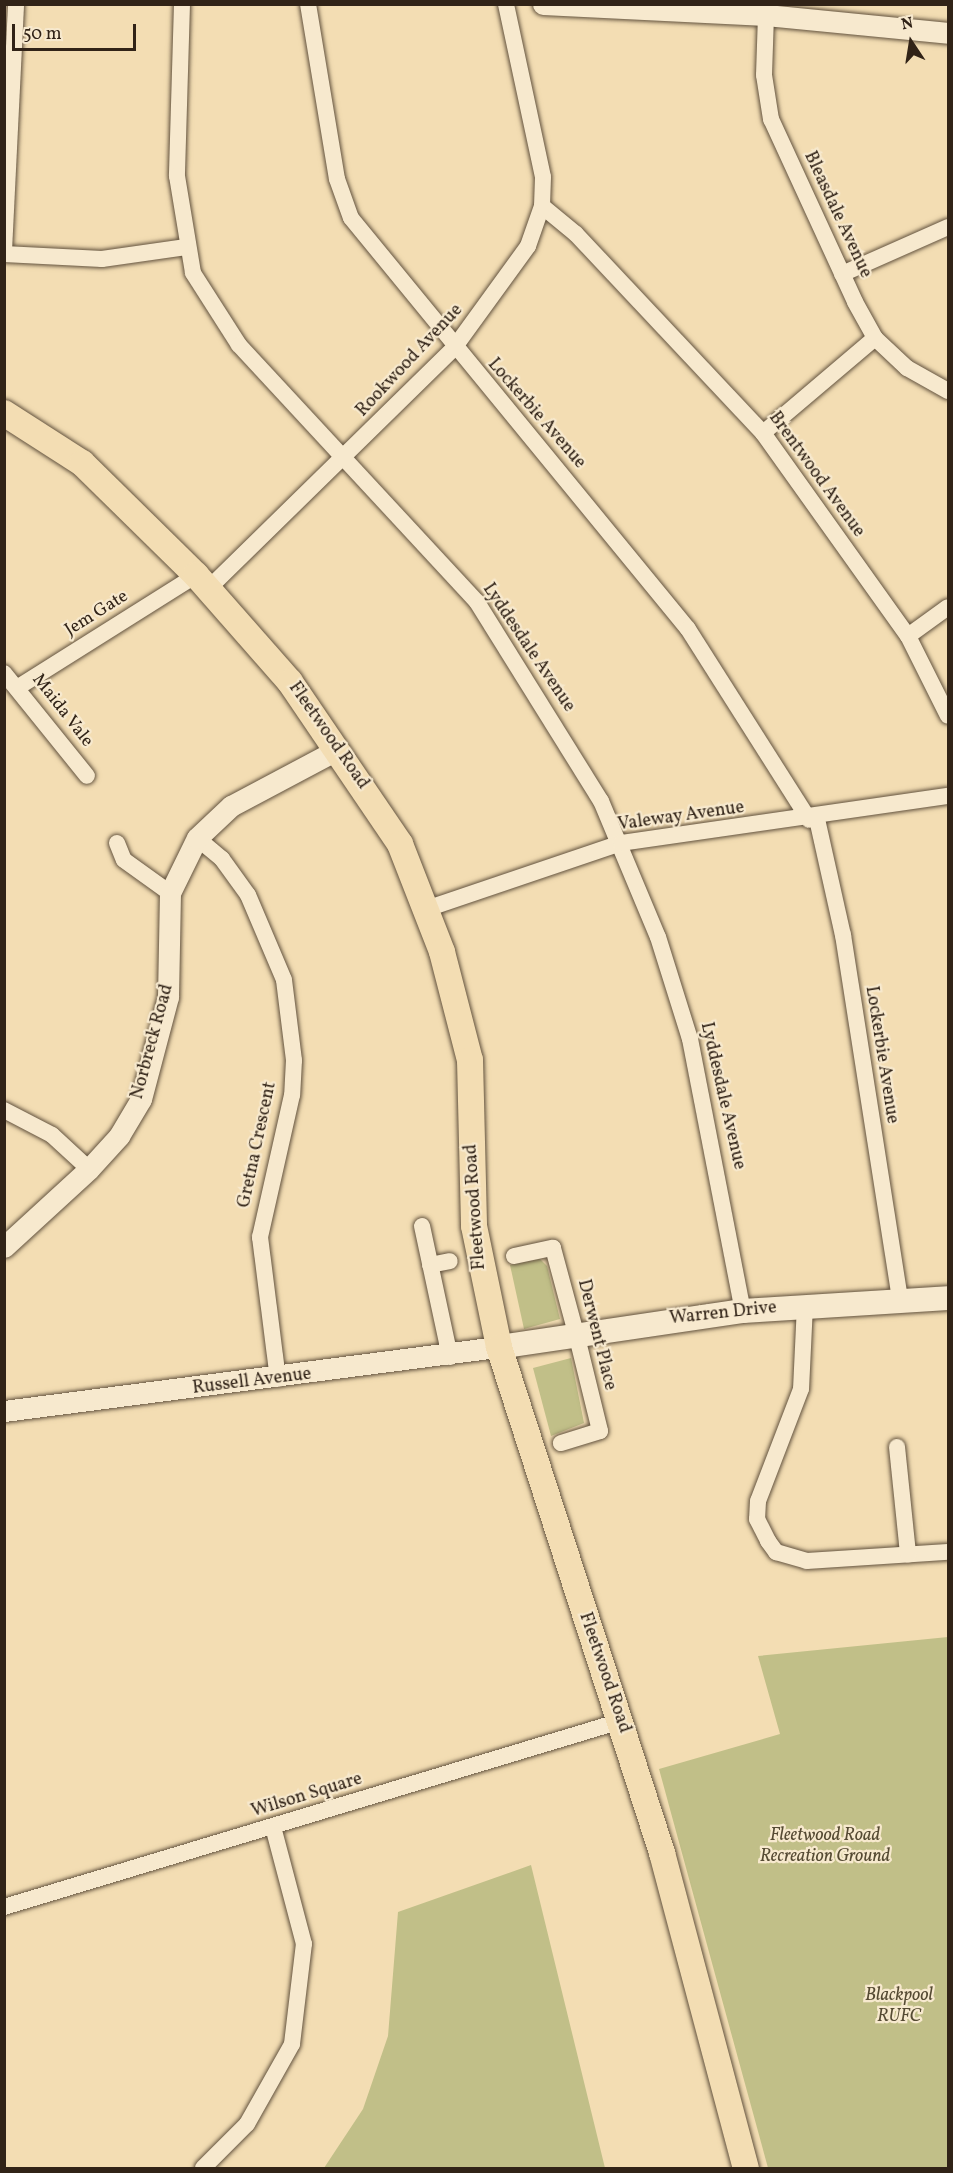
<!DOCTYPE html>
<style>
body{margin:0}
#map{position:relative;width:953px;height:2173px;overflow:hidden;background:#f3ddb3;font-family:Vollkorn,serif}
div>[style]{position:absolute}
.green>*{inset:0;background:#c1bf88}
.roads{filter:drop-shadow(0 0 2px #62523e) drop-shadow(0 0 2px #62523e)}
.minor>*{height:16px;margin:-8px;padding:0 8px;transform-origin:8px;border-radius:8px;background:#f7e9ce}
.tertiary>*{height:21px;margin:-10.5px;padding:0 10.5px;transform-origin:10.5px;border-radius:10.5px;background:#f7e9ce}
.secondary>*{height:24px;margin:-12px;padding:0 12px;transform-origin:12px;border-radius:12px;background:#f7e9ce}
.primary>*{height:26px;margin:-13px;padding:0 13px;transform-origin:13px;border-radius:13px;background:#f3ddb3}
span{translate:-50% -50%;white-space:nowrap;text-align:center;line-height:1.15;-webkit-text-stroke:4.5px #f7e9ce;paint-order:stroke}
.street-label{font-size:18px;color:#312317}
.park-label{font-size:18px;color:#554a33;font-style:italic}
.frame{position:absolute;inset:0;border:6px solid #312317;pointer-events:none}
.north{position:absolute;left:881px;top:12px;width:60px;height:60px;-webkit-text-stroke:4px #f7e9ce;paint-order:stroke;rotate:348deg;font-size:16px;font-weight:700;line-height:24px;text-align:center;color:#312317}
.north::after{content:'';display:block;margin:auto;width:21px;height:27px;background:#312317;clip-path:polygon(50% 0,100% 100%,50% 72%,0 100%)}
.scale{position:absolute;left:12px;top:24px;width:124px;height:27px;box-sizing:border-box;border:3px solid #312317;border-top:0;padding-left:8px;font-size:18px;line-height:21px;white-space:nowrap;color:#312317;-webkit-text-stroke:4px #f7e9ce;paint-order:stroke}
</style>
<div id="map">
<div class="green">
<i style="clip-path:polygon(540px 1259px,547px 1266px,560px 1319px,524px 1329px,510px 1265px)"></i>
<i style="clip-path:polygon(571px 1358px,584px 1423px,551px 1436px,533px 1368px)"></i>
<i style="clip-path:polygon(948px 1637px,948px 2168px,768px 2168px,659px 1769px,780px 1734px,758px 1656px)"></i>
<i style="clip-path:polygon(531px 1865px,605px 2168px,324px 2168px,363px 2109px,388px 2036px,398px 1912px)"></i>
</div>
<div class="roads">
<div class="minor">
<i style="left:182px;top:4px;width:172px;rotate:91.7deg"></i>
<i style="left:177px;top:176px;width:98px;rotate:80.6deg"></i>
<i style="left:193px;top:273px;width:85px;rotate:57.4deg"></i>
<i style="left:239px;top:345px;width:350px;rotate:47.2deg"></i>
<i style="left:477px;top:602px;width:234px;rotate:58.1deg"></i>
<i style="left:601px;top:801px;width:147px;rotate:67.3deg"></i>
<i style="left:658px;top:937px;width:107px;rotate:72.6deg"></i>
<i style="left:690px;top:1039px;width:277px;rotate:79deg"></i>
<i style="left:308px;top:4px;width:177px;rotate:80.6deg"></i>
<i style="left:337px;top:179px;width:41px;rotate:70.3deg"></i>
<i style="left:351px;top:218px;width:531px;rotate:50.65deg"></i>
<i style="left:688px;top:629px;width:226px;rotate:57.6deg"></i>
<i style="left:766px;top:15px;width:60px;rotate:91.9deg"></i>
<i style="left:764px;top:75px;width:45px;rotate:81deg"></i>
<i style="left:771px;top:119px;width:201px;rotate:65.3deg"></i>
<i style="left:855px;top:302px;width:41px;rotate:60.9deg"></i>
<i style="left:875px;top:338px;width:44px;rotate:43.2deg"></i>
<i style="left:907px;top:368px;width:47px;rotate:29.3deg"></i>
<i style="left:542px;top:206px;width:44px;rotate:39.5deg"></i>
<i style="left:576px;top:234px;width:273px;rotate:46.8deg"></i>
<i style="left:763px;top:433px;width:249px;rotate:54.5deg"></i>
<i style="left:908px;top:636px;width:89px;rotate:63.4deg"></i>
<i style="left:4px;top:251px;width:247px;rotate:-87.2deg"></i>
<i style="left:4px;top:254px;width:98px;rotate:2.9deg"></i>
<i style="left:102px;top:259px;width:85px;rotate:-8.1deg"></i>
<i style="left:842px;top:274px;width:116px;rotate:-23.9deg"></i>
<i style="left:763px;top:433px;width:147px;rotate:-40.3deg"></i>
<i style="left:208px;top:589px;width:344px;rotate:-44.4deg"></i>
<i style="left:454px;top:348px;width:126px;rotate:-54deg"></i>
<i style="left:528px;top:246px;width:42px;rotate:-70.7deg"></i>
<i style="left:542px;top:206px;width:29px;rotate:-88deg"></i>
<i style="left:543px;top:177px;width:177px;rotate:-102.1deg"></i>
<i style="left:908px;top:636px;width:49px;rotate:-35.9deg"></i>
<i style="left:4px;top:673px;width:132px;rotate:51.1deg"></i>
<i style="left:20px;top:686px;width:208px;rotate:-32.2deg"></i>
<i style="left:817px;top:819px;width:119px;rotate:77.4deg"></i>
<i style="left:843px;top:935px;width:369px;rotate:81.1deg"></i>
<i style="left:197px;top:838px;width:33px;rotate:40deg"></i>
<i style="left:222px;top:859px;width:44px;rotate:54.2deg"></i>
<i style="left:248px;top:895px;width:92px;rotate:67deg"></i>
<i style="left:284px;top:980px;width:81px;rotate:82.9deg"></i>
<i style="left:294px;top:1060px;width:35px;rotate:93deg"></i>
<i style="left:292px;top:1095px;width:146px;rotate:102.7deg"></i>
<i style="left:260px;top:1237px;width:143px;rotate:82.8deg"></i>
<i style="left:117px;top:843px;width:18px;rotate:68deg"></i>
<i style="left:124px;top:860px;width:57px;rotate:35.7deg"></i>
<i style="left:426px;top:909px;width:206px;rotate:-18.7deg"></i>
<i style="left:621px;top:843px;width:330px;rotate:-8.2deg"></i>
<i style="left:4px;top:1110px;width:54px;rotate:27.5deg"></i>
<i style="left:52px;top:1135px;width:50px;rotate:42.6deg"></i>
<i style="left:422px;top:1226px;width:134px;rotate:77.9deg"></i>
<i style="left:514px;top:1256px;width:40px;rotate:-12deg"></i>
<i style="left:553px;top:1248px;width:88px;rotate:74.9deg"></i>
<i style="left:576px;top:1333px;width:101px;rotate:76.2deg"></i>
<i style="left:600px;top:1431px;width:41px;rotate:162.9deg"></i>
<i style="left:430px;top:1265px;width:20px;rotate:-11deg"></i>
<i style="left:805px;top:1305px;width:84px;rotate:92.7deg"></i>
<i style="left:801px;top:1389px;width:120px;rotate:111deg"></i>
<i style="left:758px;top:1501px;width:18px;rotate:93deg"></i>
<i style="left:757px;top:1519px;width:25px;rotate:63deg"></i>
<i style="left:768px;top:1541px;width:14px;rotate:54deg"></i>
<i style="left:776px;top:1552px;width:32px;rotate:16deg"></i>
<i style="left:807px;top:1561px;width:141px;rotate:-3.7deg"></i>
<i style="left:897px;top:1447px;width:108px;rotate:84.1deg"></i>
<i style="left:4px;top:1907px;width:644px;rotate:-16.78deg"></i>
<i style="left:203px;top:2168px;width:62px;rotate:-45deg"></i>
<i style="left:247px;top:2124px;width:92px;rotate:-60.6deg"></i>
<i style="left:292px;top:2044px;width:101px;rotate:-83.2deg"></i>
<i style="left:304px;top:1944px;width:121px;rotate:-104.8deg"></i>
</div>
<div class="tertiary">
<i style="left:543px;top:4px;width:223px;rotate:2.8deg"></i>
<i style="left:766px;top:15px;width:183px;rotate:5.6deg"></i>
<i style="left:4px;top:1247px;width:115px;rotate:-42.5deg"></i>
<i style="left:89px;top:1169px;width:45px;rotate:-47.7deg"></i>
<i style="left:119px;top:1136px;width:43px;rotate:-59.3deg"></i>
<i style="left:141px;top:1099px;width:106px;rotate:-75.2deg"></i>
<i style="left:168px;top:997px;width:104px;rotate:-88.9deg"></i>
<i style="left:170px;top:893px;width:61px;rotate:-63.9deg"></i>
<i style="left:197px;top:838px;width:47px;rotate:-43.3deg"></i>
<i style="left:231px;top:806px;width:121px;rotate:-28deg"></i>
<i style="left:4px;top:1411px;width:499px;rotate:-7.4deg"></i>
</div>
<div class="secondary">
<i style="left:499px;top:1347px;width:247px;rotate:-8.4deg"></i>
<i style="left:743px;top:1311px;width:205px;rotate:-3.6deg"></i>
</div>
<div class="primary">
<i style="left:4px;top:413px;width:93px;rotate:32.7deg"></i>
<i style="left:82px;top:463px;width:160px;rotate:44.5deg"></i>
<i style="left:196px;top:575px;width:142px;rotate:48.7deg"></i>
<i style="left:290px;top:682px;width:196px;rotate:55.8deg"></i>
<i style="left:400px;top:844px;width:116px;rotate:68.7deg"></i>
<i style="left:442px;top:952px;width:112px;rotate:75.5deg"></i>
<i style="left:470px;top:1060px;width:166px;rotate:88.6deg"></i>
<i style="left:474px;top:1226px;width:124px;rotate:78.3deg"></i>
<i style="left:499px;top:1347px;width:532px;rotate:72.14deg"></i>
<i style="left:662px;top:1853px;width:326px;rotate:75.1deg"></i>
</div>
</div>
<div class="street-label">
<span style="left:837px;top:215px;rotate:65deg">Bleasdale Avenue</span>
<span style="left:410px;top:361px;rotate:-47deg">Rookwood Avenue</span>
<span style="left:536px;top:414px;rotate:49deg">Lockerbie Avenue</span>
<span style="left:816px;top:475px;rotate:54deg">Brentwood Avenue</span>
<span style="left:97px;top:614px;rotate:-32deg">Jem Gate</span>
<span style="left:528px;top:648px;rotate:56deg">Lyddesdale Avenue</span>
<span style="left:62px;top:711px;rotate:52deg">Maida Vale</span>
<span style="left:328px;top:736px;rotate:55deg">Fleetwood Road</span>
<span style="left:681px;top:817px;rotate:-8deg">Valeway Avenue</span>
<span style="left:153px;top:1042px;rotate:-75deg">Norbreck Road</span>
<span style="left:881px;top:1055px;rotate:81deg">Lockerbie Avenue</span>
<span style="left:722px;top:1096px;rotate:77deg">Lyddesdale Avenue</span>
<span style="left:258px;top:1145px;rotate:-78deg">Gretna Crescent</span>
<span style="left:476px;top:1207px;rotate:-94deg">Fleetwood Road</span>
<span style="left:723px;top:1314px;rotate:-6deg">Warren Drive</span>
<span style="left:596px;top:1335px;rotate:76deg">Derwent Place</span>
<span style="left:252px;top:1382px;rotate:-7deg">Russell Avenue</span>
<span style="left:604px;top:1673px;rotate:71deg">Fleetwood Road</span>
<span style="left:307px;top:1796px;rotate:-17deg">Wilson Square</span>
</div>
<div class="park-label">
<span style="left:825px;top:1847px">Fleetwood Road<br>Recreation Ground</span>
<span style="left:899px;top:2007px">Blackpool<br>RUFC</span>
</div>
<div class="frame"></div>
<div class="north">N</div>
<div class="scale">50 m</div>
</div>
